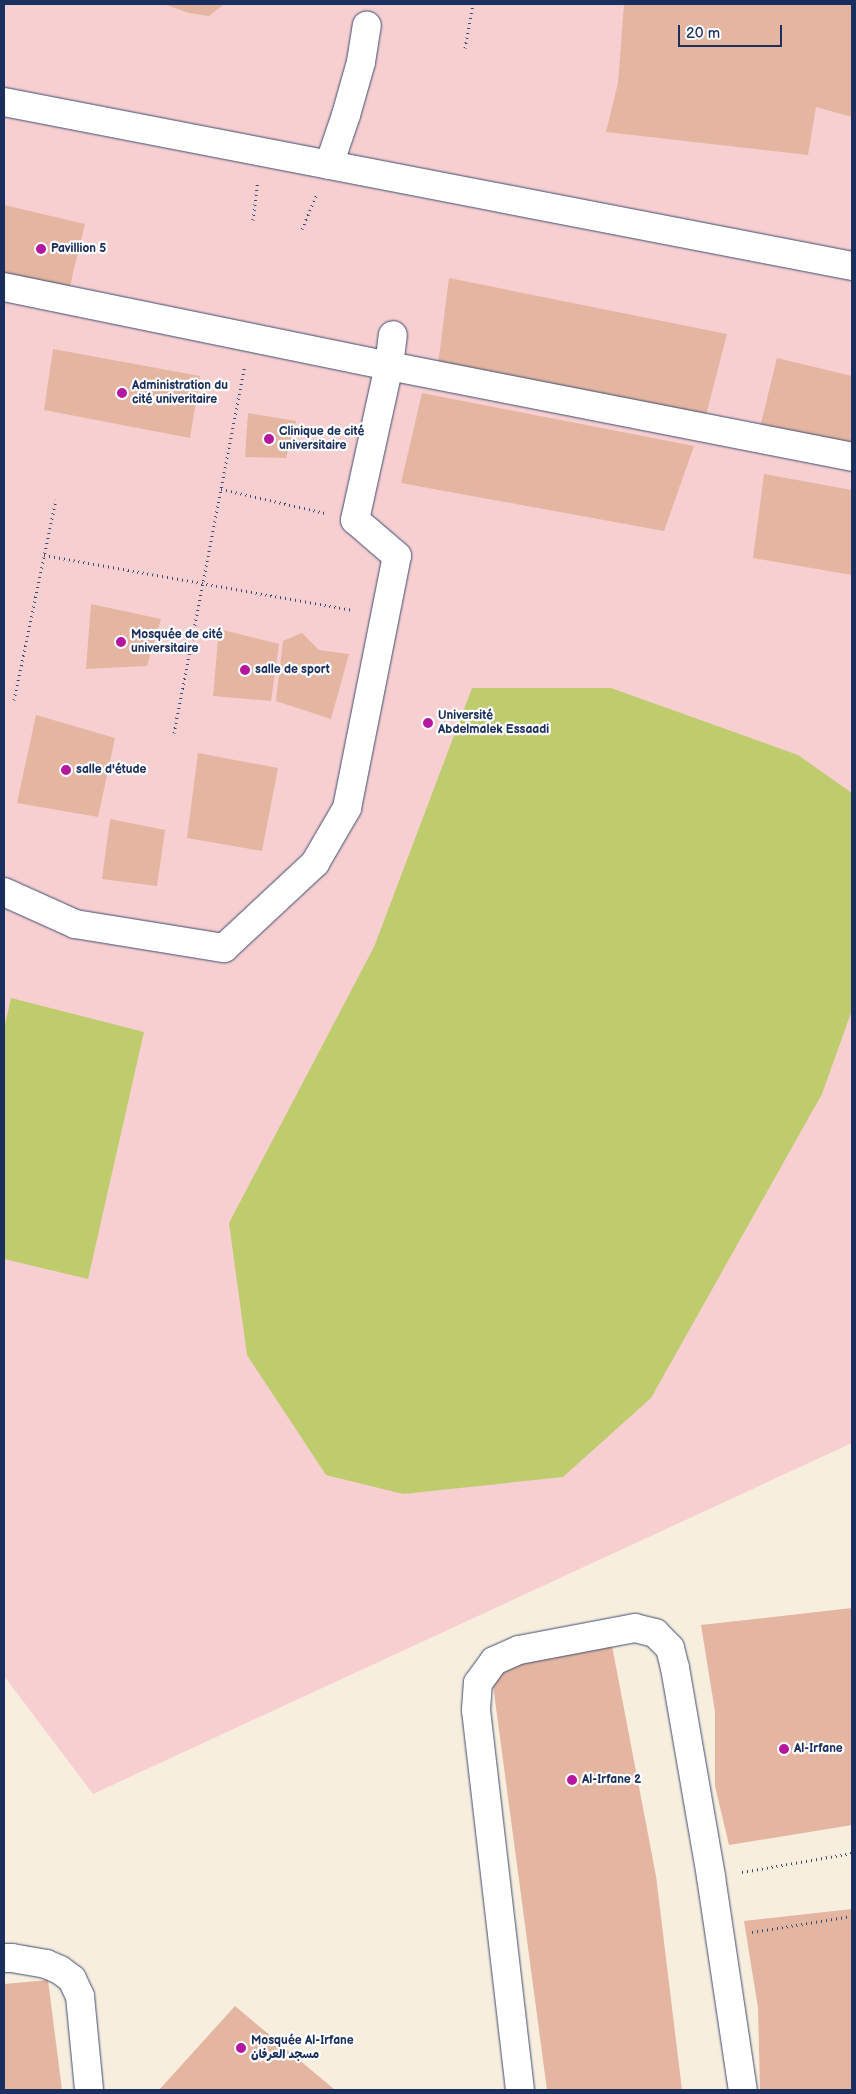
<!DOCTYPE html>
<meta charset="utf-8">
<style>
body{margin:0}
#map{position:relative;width:856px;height:2094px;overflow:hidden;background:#f8eede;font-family:"Balsamiq Sans","Playpen Sans Arabic",sans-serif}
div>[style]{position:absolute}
.built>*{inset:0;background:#f7cfd1}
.green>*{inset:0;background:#becc6e}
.building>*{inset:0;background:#e4b5a0}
.path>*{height:3px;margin-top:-1.5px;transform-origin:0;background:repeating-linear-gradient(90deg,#3c4c71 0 1px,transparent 0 5px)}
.roads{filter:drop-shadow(0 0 1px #3c4c71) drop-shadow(0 0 1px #3c4c71)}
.minor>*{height:28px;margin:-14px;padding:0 14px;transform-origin:14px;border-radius:14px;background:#fff}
.dots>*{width:14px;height:14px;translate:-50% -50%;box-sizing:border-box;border:2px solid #fff;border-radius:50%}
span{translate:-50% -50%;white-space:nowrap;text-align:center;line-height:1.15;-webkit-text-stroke:4.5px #fff;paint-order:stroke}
.poi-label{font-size:12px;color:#1b2f5e;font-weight:700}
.left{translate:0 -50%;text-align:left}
.frame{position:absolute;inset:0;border:5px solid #1b2f5e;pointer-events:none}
.scale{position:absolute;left:678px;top:25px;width:104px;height:22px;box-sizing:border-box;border:2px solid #1b2f5e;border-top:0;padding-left:6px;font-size:15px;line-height:18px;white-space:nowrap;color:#1b2f5e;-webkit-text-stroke:4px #fff;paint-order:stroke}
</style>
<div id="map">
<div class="built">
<i style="clip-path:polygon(4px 4px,852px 4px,852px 1443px,93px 1794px,4px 1676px)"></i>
</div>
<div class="green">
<i style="clip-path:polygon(472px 688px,611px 688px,798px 755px,852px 793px,852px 1010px,822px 1094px,651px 1398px,563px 1477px,403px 1494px,326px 1475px,247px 1355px,229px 1223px,374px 947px)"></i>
<i style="clip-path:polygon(11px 998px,144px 1032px,88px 1279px,4px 1259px,4px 1029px)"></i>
</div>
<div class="building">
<i style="clip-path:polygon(164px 4px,224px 4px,209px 16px,189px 13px)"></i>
<i style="clip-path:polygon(624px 4px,852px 4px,852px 117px,816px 107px,808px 155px,606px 132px,618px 83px)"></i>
<i style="clip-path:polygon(4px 205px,85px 224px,69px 290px,4px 274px)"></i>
<i style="clip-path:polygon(449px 278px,727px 334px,705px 419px,438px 365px)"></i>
<i style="clip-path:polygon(53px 349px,200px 376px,190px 438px,44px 410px)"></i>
<i style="clip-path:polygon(777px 358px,852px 376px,852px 446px,760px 427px)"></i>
<i style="clip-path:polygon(422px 393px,694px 446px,664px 531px,401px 483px)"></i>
<i style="clip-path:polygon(248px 413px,296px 421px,286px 458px,245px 457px)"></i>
<i style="clip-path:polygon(764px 474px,852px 490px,852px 575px,753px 558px)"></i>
<i style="clip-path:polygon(91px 604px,161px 619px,147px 666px,86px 669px)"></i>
<i style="clip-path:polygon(219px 629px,279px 644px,271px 701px,213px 696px)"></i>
<i style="clip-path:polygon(302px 633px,319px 650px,349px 654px,331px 719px,276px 701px,283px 641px)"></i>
<i style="clip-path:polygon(36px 715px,115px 738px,98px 817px,17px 803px)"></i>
<i style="clip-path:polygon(198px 753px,278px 768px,262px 851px,187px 838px)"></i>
<i style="clip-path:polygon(110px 819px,165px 830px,157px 886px,102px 879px)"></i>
<i style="clip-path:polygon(852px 1608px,852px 1825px,729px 1845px,715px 1786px,715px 1712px,701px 1625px)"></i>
<i style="clip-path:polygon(608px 1625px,656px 1876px,682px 2090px,547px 2090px,493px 1685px,491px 1651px)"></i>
<i style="clip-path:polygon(852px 1909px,852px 2090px,760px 2090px,758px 2008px,744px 1921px)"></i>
<i style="clip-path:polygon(48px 1980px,62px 2090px,4px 2090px,4px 1984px)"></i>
<i style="clip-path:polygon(235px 2006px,335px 2090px,159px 2090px)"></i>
</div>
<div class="path">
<i style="left:465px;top:48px;width:45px;rotate:-79.7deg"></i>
<i style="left:253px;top:220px;width:38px;rotate:-83deg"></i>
<i style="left:302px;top:229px;width:38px;rotate:-67deg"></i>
<i style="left:221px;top:489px;width:107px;rotate:13deg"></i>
<i style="left:44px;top:555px;width:314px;rotate:10.1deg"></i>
<i style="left:14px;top:700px;width:205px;rotate:-78.2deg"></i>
<i style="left:174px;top:733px;width:372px;rotate:-79.1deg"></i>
<i style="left:742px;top:1872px;width:112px;rotate:-9.8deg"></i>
<i style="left:752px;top:1932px;width:101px;rotate:-9.1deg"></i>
</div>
<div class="roads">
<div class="minor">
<i style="left:4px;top:102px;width:864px;rotate:10.95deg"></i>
<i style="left:329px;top:165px;width:53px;rotate:-71.2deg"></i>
<i style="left:346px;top:115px;width:55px;rotate:-74.2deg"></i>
<i style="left:361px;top:62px;width:37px;rotate:-81deg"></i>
<i style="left:4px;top:287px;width:393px;rotate:11.6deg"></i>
<i style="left:389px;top:366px;width:472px;rotate:11.1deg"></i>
<i style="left:4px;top:892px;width:78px;rotate:24.3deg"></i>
<i style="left:75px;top:924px;width:151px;rotate:9.2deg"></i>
<i style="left:224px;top:948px;width:125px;rotate:-43deg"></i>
<i style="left:315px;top:863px;width:64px;rotate:-59.8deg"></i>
<i style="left:347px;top:808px;width:257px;rotate:-78.8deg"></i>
<i style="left:397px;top:556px;width:55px;rotate:-139.4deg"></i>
<i style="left:355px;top:520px;width:158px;rotate:-77.6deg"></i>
<i style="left:389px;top:366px;width:31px;rotate:-83deg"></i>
<i style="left:4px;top:1958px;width:8px"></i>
<i style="left:12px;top:1958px;width:35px;rotate:10deg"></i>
<i style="left:46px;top:1964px;width:15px;rotate:23deg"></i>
<i style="left:60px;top:1970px;width:15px;rotate:37deg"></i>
<i style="left:72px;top:1979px;width:19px;rotate:65deg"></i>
<i style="left:80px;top:1996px;width:94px;rotate:84.5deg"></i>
<i style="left:520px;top:2090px;width:383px;rotate:-96.6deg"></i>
<i style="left:476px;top:1710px;width:27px;rotate:-86deg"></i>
<i style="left:478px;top:1683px;width:27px;rotate:-54deg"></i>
<i style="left:494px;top:1661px;width:27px;rotate:-24deg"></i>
<i style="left:519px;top:1650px;width:118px;rotate:-10.7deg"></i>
<i style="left:635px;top:1628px;width:21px;rotate:14deg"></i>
<i style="left:655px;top:1633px;width:21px;rotate:45deg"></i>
<i style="left:670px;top:1648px;width:21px;rotate:76deg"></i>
<i style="left:675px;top:1668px;width:212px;rotate:80.2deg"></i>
<i style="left:711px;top:1877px;width:215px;rotate:81.5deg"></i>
</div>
</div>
<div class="dots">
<i style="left:41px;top:249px;background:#b5179e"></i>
<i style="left:122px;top:393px;background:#b5179e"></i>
<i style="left:269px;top:439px;background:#b5179e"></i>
<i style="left:121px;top:642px;background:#b5179e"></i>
<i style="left:245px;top:670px;background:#b5179e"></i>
<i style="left:428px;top:723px;background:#b5179e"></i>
<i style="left:66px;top:770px;background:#b5179e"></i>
<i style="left:784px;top:1749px;background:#b5179e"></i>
<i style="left:572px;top:1780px;background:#b5179e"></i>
<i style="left:241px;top:2048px;background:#b5179e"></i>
</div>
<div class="poi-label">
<span class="left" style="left:51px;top:249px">Pavillion 5</span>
<span class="left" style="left:132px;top:393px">Administration du<br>cité univeritaire</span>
<span class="left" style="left:279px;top:439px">Clinique de cité<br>universitaire</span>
<span class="left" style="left:131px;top:642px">Mosquée de cité<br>universitaire</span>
<span class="left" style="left:255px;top:670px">salle de sport</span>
<span class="left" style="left:438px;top:723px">Université<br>Abdelmalek Essaadi</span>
<span class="left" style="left:76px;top:770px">salle d'étude</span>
<span class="left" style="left:794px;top:1749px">Al-Irfane</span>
<span class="left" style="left:582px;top:1780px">Al-Irfane 2</span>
<span class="left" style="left:251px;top:2048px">Mosquée Al-Irfane<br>مسجد العرفان</span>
</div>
<div class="frame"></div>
<div class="scale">20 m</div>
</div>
